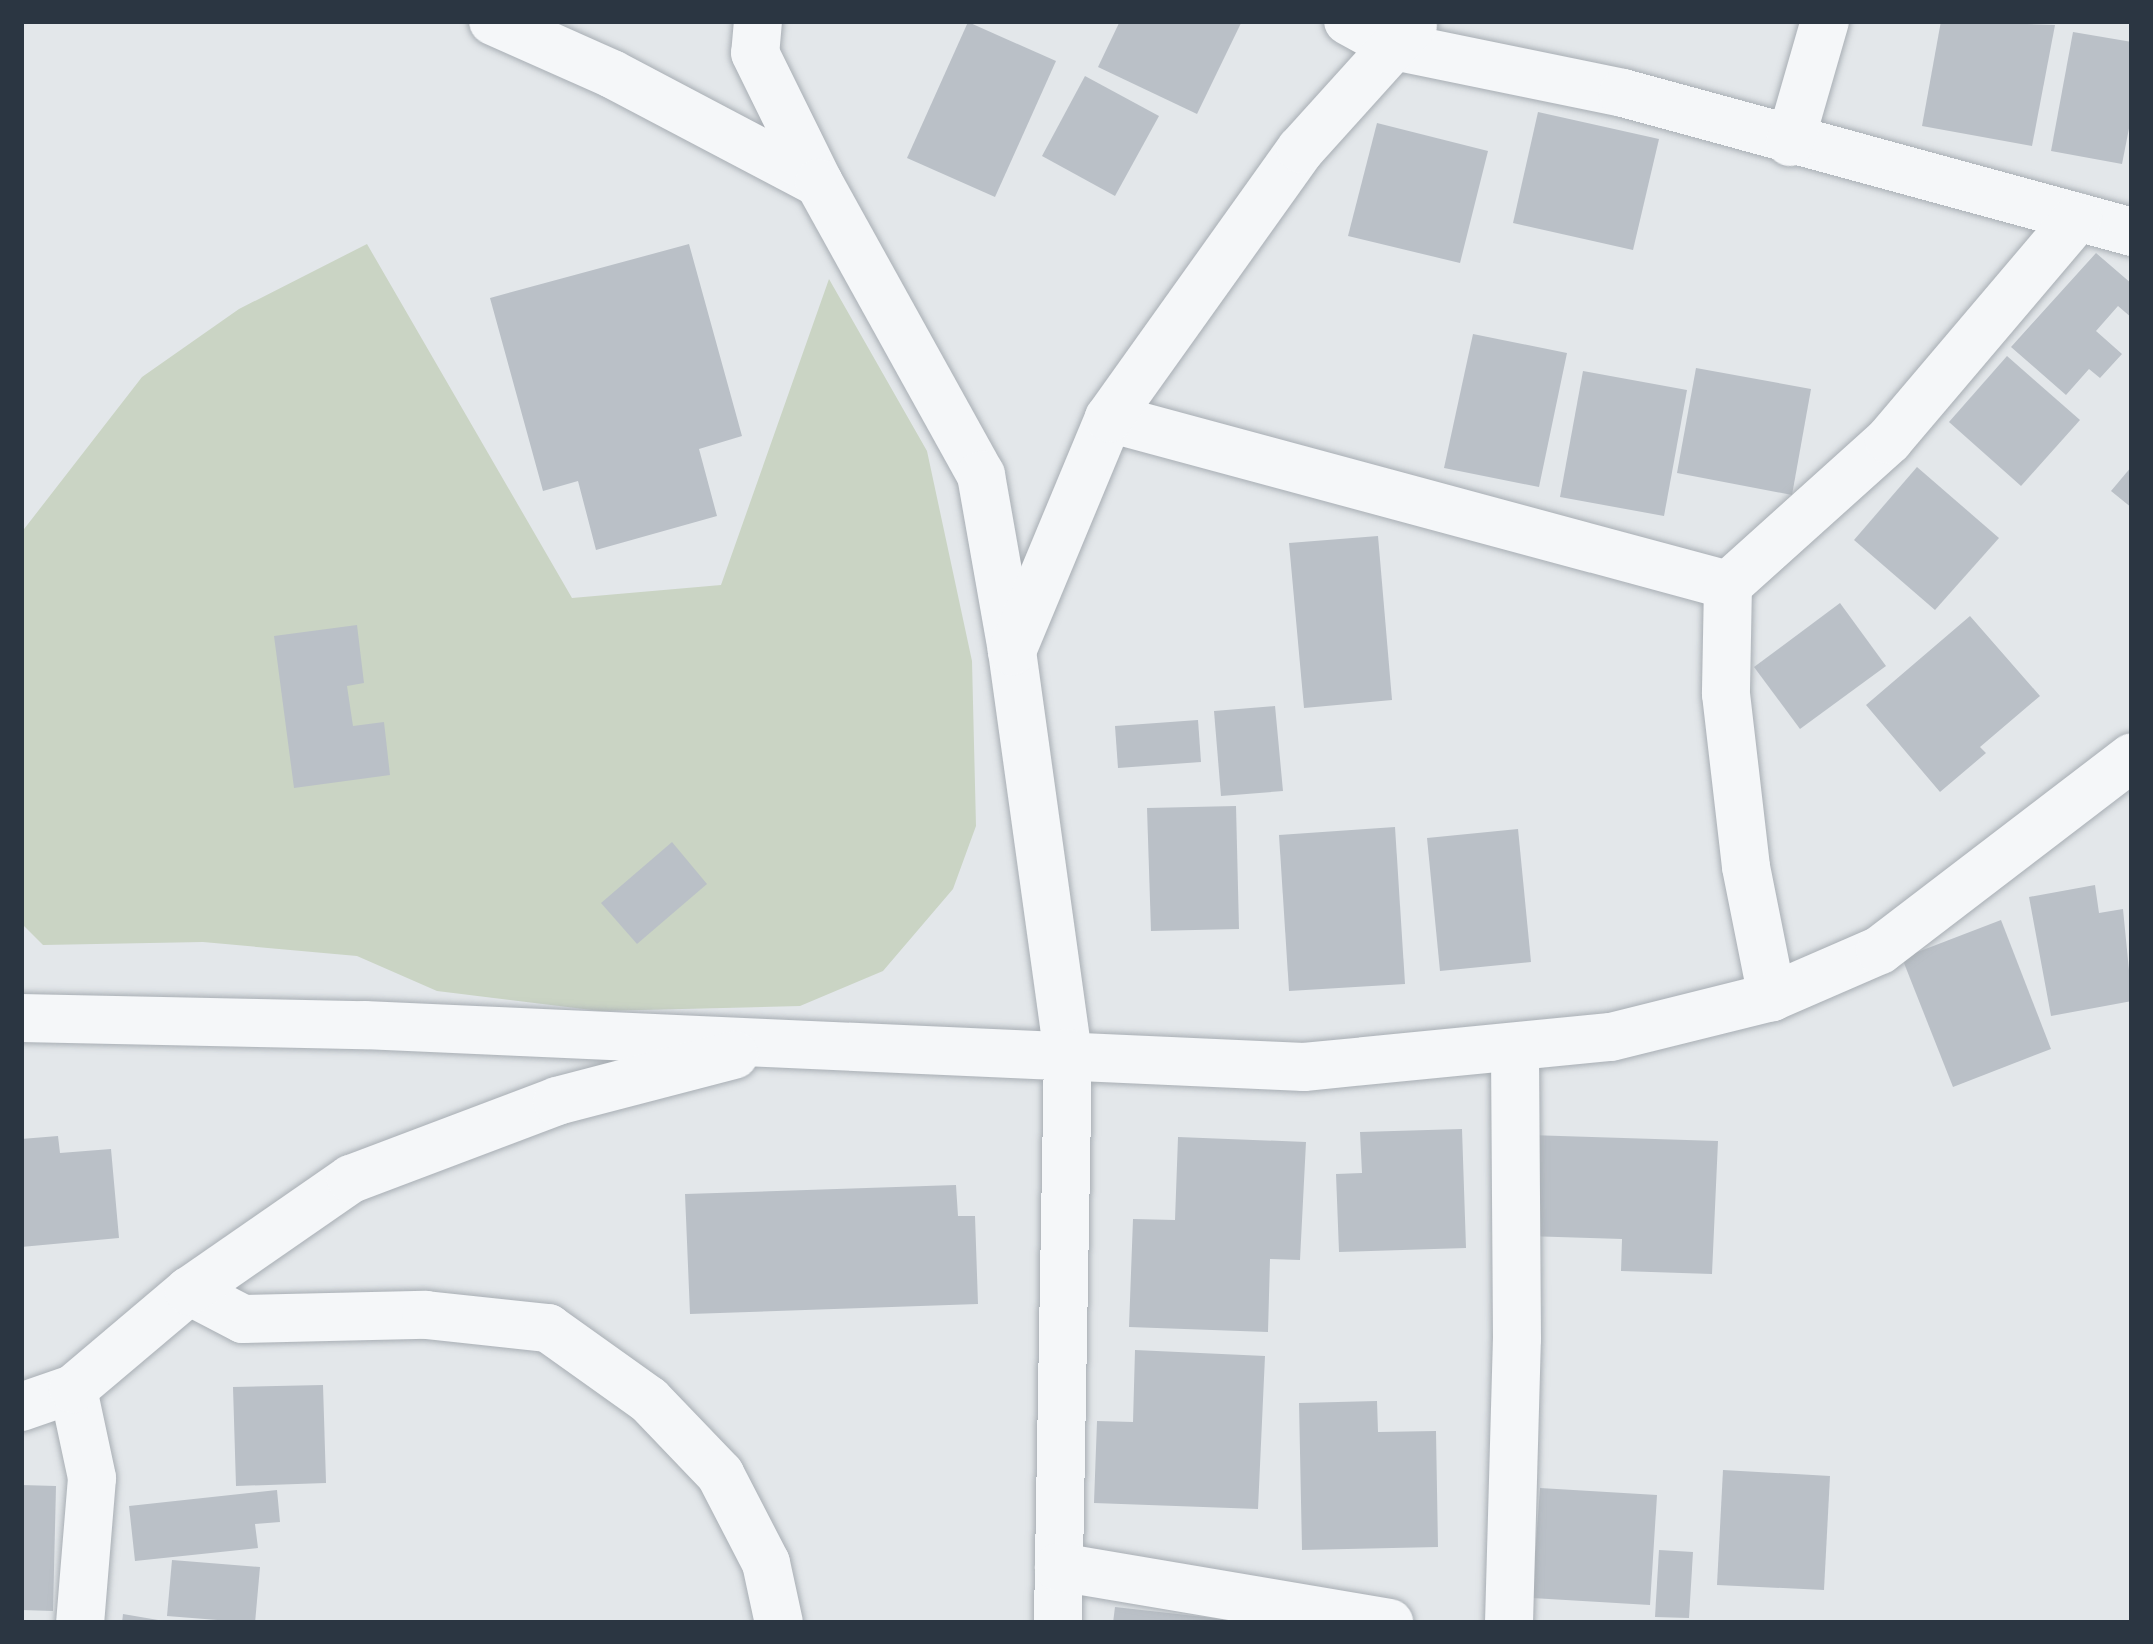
<!DOCTYPE html>
<style>
body{margin:0}
#map{position:relative;width:2153px;height:1644px;overflow:hidden;background:#e3e7ea;font-family:"Archivo Narrow",sans-serif}
div>[style]{position:absolute}
.green>*{inset:0;background:#cad4c4}
.building>*{inset:0;background:#bac0c7}
.roads{filter:drop-shadow(0 0 3px #a8aeb4) drop-shadow(0 0 3px #a8aeb4)}
.street>*{height:48px;margin:-24px;padding:0 24px;transform-origin:24px;border-radius:24px;background:#f5f7f9}
span{translate:-50% -50%;white-space:nowrap;text-align:center;line-height:1.15;-webkit-text-stroke:9px #f2f5f8;paint-order:stroke}
.frame{position:absolute;inset:0;border:24px solid #2b3642;pointer-events:none}
</style>
<div id="map">
<div class="green">
<i style="clip-path:polygon(367px 244px,572px 598px,721px 585px,829px 279px,927px 451px,972px 661px,976px 826px,953px 889px,883px 971px,800px 1006px,600px 1011px,437px 991px,357px 956px,203px 942px,43px 945px,21px 923px,21px 533px,142px 377px,239px 309px)"></i>
</div>
<div class="building">
<i style="clip-path:polygon(1120px 21px,1242px 21px,1197px 114px,1098px 67px)"></i>
<i style="clip-path:polygon(1941px 21px,2055px 25px,2032px 146px,1922px 126px)"></i>
<i style="clip-path:polygon(968px 22px,1056px 61px,995px 197px,907px 158px)"></i>
<i style="clip-path:polygon(2073px 32px,2132px 42px,2132px 113px,2122px 164px,2051px 151px)"></i>
<i style="clip-path:polygon(1085px 76px,1159px 116px,1115px 196px,1042px 156px)"></i>
<i style="clip-path:polygon(1538px 112px,1659px 139px,1633px 250px,1513px 223px)"></i>
<i style="clip-path:polygon(1377px 123px,1488px 151px,1460px 263px,1348px 236px)"></i>
<i style="clip-path:polygon(689px 244px,742px 436px,699px 449px,717px 516px,596px 550px,578px 481px,543px 491px,490px 298px)"></i>
<i style="clip-path:polygon(2096px 253px,2132px 284px,2132px 318px,2118px 306px,2096px 331px,2122px 354px,2100px 378px,2089px 369px,2066px 395px,2011px 347px)"></i>
<i style="clip-path:polygon(1473px 334px,1567px 353px,1539px 487px,1444px 468px)"></i>
<i style="clip-path:polygon(2007px 356px,2080px 420px,2021px 486px,1949px 422px)"></i>
<i style="clip-path:polygon(1696px 368px,1811px 389px,1792px 495px,1677px 473px)"></i>
<i style="clip-path:polygon(1583px 371px,1687px 390px,1664px 516px,1560px 497px)"></i>
<i style="clip-path:polygon(2132px 466px,2132px 508px,2111px 491px)"></i>
<i style="clip-path:polygon(1917px 467px,1999px 538px,1935px 610px,1854px 540px)"></i>
<i style="clip-path:polygon(1378px 536px,1392px 700px,1304px 708px,1289px 543px)"></i>
<i style="clip-path:polygon(1840px 603px,1886px 666px,1800px 729px,1754px 667px)"></i>
<i style="clip-path:polygon(1970px 616px,2040px 696px,1980px 747px,1986px 753px,1940px 792px,1866px 705px)"></i>
<i style="clip-path:polygon(357px 625px,364px 683px,347px 686px,353px 726px,384px 722px,390px 775px,294px 788px,274px 636px)"></i>
<i style="clip-path:polygon(1275px 706px,1283px 791px,1221px 796px,1214px 711px)"></i>
<i style="clip-path:polygon(1198px 720px,1201px 762px,1118px 768px,1115px 726px)"></i>
<i style="clip-path:polygon(1236px 806px,1239px 929px,1151px 931px,1147px 808px)"></i>
<i style="clip-path:polygon(1395px 827px,1405px 984px,1289px 991px,1279px 835px)"></i>
<i style="clip-path:polygon(1518px 829px,1531px 962px,1440px 971px,1427px 838px)"></i>
<i style="clip-path:polygon(672px 842px,707px 884px,637px 944px,601px 903px)"></i>
<i style="clip-path:polygon(2095px 885px,2099px 913px,2123px 909px,2132px 1001px,2051px 1016px,2029px 897px)"></i>
<i style="clip-path:polygon(2001px 920px,2051px 1049px,1953px 1087px,1902px 958px)"></i>
<i style="clip-path:polygon(1462px 1129px,1466px 1248px,1339px 1252px,1336px 1174px,1362px 1173px,1360px 1132px)"></i>
<i style="clip-path:polygon(1529px 1135px,1718px 1141px,1712px 1274px,1621px 1271px,1622px 1239px,1526px 1236px)"></i>
<i style="clip-path:polygon(58px 1136px,60px 1153px,111px 1149px,119px 1238px,21px 1247px,21px 1139px)"></i>
<i style="clip-path:polygon(1178px 1137px,1306px 1142px,1300px 1260px,1270px 1259px,1268px 1332px,1129px 1327px,1133px 1219px,1175px 1220px)"></i>
<i style="clip-path:polygon(956px 1185px,958px 1216px,975px 1216px,978px 1304px,690px 1314px,685px 1194px)"></i>
<i style="clip-path:polygon(1135px 1350px,1265px 1356px,1258px 1509px,1094px 1503px,1097px 1421px,1133px 1422px)"></i>
<i style="clip-path:polygon(323px 1385px,326px 1483px,236px 1486px,233px 1387px)"></i>
<i style="clip-path:polygon(1377px 1401px,1378px 1432px,1436px 1431px,1438px 1547px,1302px 1550px,1299px 1403px)"></i>
<i style="clip-path:polygon(1723px 1470px,1830px 1476px,1824px 1590px,1717px 1585px)"></i>
<i style="clip-path:polygon(21px 1485px,56px 1486px,53px 1611px,21px 1610px)"></i>
<i style="clip-path:polygon(1540px 1488px,1657px 1495px,1650px 1605px,1532px 1598px)"></i>
<i style="clip-path:polygon(277px 1490px,280px 1522px,255px 1524px,258px 1548px,135px 1561px,129px 1506px)"></i>
<i style="clip-path:polygon(1659px 1550px,1693px 1552px,1689px 1618px,1655px 1617px)"></i>
<i style="clip-path:polygon(172px 1560px,260px 1567px,255px 1623px,167px 1616px)"></i>
<i style="clip-path:polygon(1115px 1607px,1231px 1620px,1231px 1623px,1113px 1623px)"></i>
<i style="clip-path:polygon(123px 1614px,164px 1621px,164px 1623px,122px 1623px)"></i>
</div>
<div class="roads">
<div class="street">
<i style="left:493px;top:21px;width:130px;rotate:24deg"></i>
<i style="left:612px;top:74px;width:234px;rotate:27.8deg"></i>
<i style="left:758px;top:21px;width:32px;rotate:95deg"></i>
<i style="left:755px;top:53px;width:145px;rotate:63.8deg"></i>
<i style="left:819px;top:183px;width:334px;rotate:61deg"></i>
<i style="left:981px;top:475px;width:179px;rotate:80deg"></i>
<i style="left:1012px;top:651px;width:406px;rotate:82.1deg"></i>
<i style="left:1068px;top:1053px;width:570px;rotate:91.01deg"></i>
<i style="left:1348px;top:21px;width:52px;rotate:28.5deg"></i>
<i style="left:1394px;top:46px;width:234px;rotate:11.6deg"></i>
<i style="left:1623px;top:93px;width:528px;rotate:15.27deg"></i>
<i style="left:1790px;top:142px;width:126px;rotate:-73.9deg"></i>
<i style="left:1109px;top:418px;width:641px;rotate:15.1deg"></i>
<i style="left:1728px;top:585px;width:217px;rotate:-42deg"></i>
<i style="left:1889px;top:440px;width:292px;rotate:-49.7deg"></i>
<i style="left:1728px;top:585px;width:109px;rotate:91.1deg"></i>
<i style="left:1726px;top:694px;width:174px;rotate:83.4deg"></i>
<i style="left:1746px;top:867px;width:133px;rotate:78.7deg"></i>
<i style="left:1012px;top:651px;width:252px;rotate:-67.4deg"></i>
<i style="left:1109px;top:418px;width:330px;rotate:-54.5deg"></i>
<i style="left:1301px;top:149px;width:167px;rotate:-47.9deg"></i>
<i style="left:21px;top:1018px;width:343px;rotate:1.2deg"></i>
<i style="left:364px;top:1025px;width:941px;rotate:2.56deg"></i>
<i style="left:1304px;top:1067px;width:308px;rotate:-5.6deg"></i>
<i style="left:1611px;top:1037px;width:166px;rotate:-14deg"></i>
<i style="left:1772px;top:997px;width:118px;rotate:-23.5deg"></i>
<i style="left:1880px;top:950px;width:317px;rotate:-37.4deg"></i>
<i style="left:189px;top:1291px;width:61px;rotate:27.4deg"></i>
<i style="left:243px;top:1319px;width:183px;rotate:-1.3deg"></i>
<i style="left:426px;top:1315px;width:123px;rotate:6.1deg"></i>
<i style="left:548px;top:1328px;width:124px;rotate:35.5deg"></i>
<i style="left:649px;top:1400px;width:103px;rotate:46.2deg"></i>
<i style="left:720px;top:1474px;width:100px;rotate:62.7deg"></i>
<i style="left:766px;top:1563px;width:61px;rotate:77.8deg"></i>
<i style="left:73px;top:1389px;width:91px;rotate:77.9deg"></i>
<i style="left:92px;top:1478px;width:145px;rotate:94.7deg"></i>
<i style="left:21px;top:1407px;width:55px;rotate:-19.1deg"></i>
<i style="left:73px;top:1389px;width:152px;rotate:-40.2deg"></i>
<i style="left:189px;top:1291px;width:197px;rotate:-34.7deg"></i>
<i style="left:351px;top:1179px;width:220px;rotate:-20.7deg"></i>
<i style="left:557px;top:1101px;width:183px;rotate:-14.6deg"></i>
<i style="left:1059px;top:1567px;width:335px;rotate:9.6deg"></i>
<i style="left:1509px;top:1623px;width:284px;rotate:-88.4deg"></i>
<i style="left:1517px;top:1339px;width:292px;rotate:-90.4deg"></i>
</div>
</div>
<div class="frame"></div>
</div>
